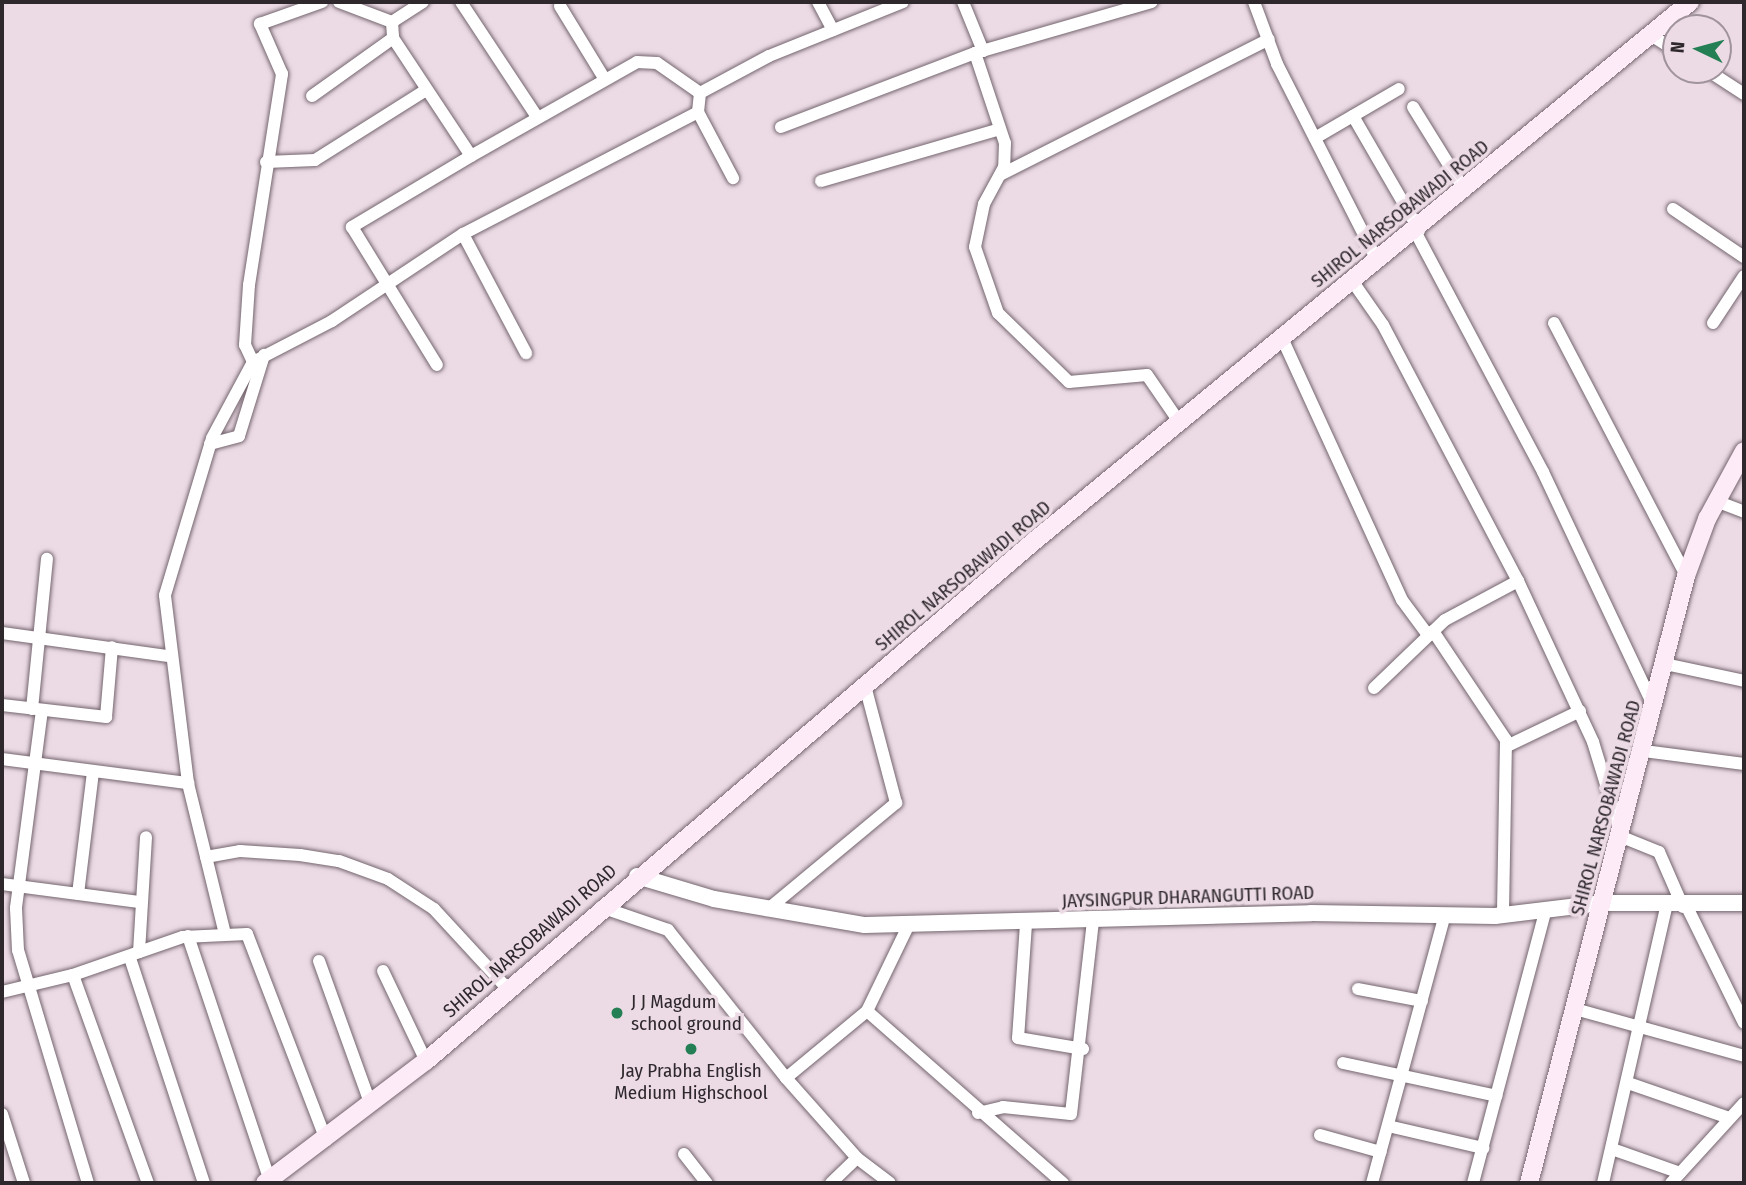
<!DOCTYPE html>
<style>
body{margin:0}
#map{position:relative;width:1746px;height:1185px;overflow:hidden;background:#ecdbe5;font-family:"Fira Sans Condensed",sans-serif}
div>[style]{position:absolute}
.roads{filter:drop-shadow(0 0 2px #74656e) drop-shadow(0 0 2px #74656e)}
.minor>*{height:12px;margin:-6px;padding:0 6px;transform-origin:6px;border-radius:6px;background:#fff}
.tertiary>*{height:16px;margin:-8px;padding:0 8px;transform-origin:8px;border-radius:8px;background:#fff}
.secondary>*{height:18px;margin:-9px;padding:0 9px;transform-origin:9px;border-radius:9px;background:#fdebf7}
.dots>*{width:19px;height:19px;translate:-50% -50%;box-sizing:border-box;border:4px solid #ecdbe5;border-radius:50%}
span{translate:-50% -50%;white-space:nowrap;text-align:center;line-height:1.15;-webkit-text-stroke:7px #ecdbe5;paint-order:stroke}
.street-label{font-size:19px;color:#2e282c}
.poi-label{font-size:19px;color:#2e282c}
.left{translate:0 -50%;text-align:left}
.frame{position:absolute;inset:0;border:4px solid #2e282c;pointer-events:none}
.north{position:absolute;left:1662px;top:14px;width:70px;height:70px;box-sizing:border-box;background:#ecdbe5;border:2px solid #a0939b;border-radius:50%;rotate:275deg;font-size:19px;font-weight:700;line-height:28px;text-align:center;color:#2e282c}
.north::after{content:'';display:block;margin:auto;width:24px;height:32px;background:#257f54;clip-path:polygon(50% 0,100% 100%,50% 72%,0 100%)}
</style>
<div id="map">
<div class="roads">
<div class="minor">
<i style="left:339px;top:2px;width:57px;rotate:20.7deg"></i>
<i style="left:392px;top:22px;width:16px;rotate:86deg"></i>
<i style="left:393px;top:38px;width:141px;rotate:56.5deg"></i>
<i style="left:471px;top:156px;width:139px;rotate:149.2deg"></i>
<i style="left:352px;top:227px;width:162px;rotate:58.4deg"></i>
<i style="left:461px;top:2px;width:138px;rotate:56.5deg"></i>
<i style="left:818px;top:2px;width:32px;rotate:62deg"></i>
<i style="left:963px;top:2px;width:53px;rotate:67.8deg"></i>
<i style="left:1254px;top:2px;width:66px;rotate:69.6deg"></i>
<i style="left:1277px;top:64px;width:222px;rotate:63deg"></i>
<i style="left:560px;top:6px;width:84px;rotate:58.6deg"></i>
<i style="left:392px;top:22px;width:37px;rotate:-33deg"></i>
<i style="left:1651px;top:35px;width:30px;rotate:33deg"></i>
<i style="left:975px;top:53px;width:95px;rotate:71.6deg"></i>
<i style="left:1005px;top:143px;width:24px;rotate:92deg"></i>
<i style="left:1004px;top:167px;width:42px;rotate:118.4deg"></i>
<i style="left:984px;top:204px;width:44px;rotate:101.8deg"></i>
<i style="left:975px;top:247px;width:70px;rotate:70.8deg"></i>
<i style="left:998px;top:313px;width:99px;rotate:44.2deg"></i>
<i style="left:1069px;top:382px;width:78px;rotate:-5.1deg"></i>
<i style="left:1147px;top:375px;width:58px;rotate:55.5deg"></i>
<i style="left:1707px;top:70px;width:44px;rotate:33deg"></i>
<i style="left:312px;top:96px;width:100px;rotate:-35.6deg"></i>
<i style="left:1413px;top:107px;width:99px;rotate:58.2deg"></i>
<i style="left:698px;top:112px;width:75px;rotate:62.1deg"></i>
<i style="left:1353px;top:116px;width:132px;rotate:59.9deg"></i>
<i style="left:781px;top:127px;width:208px;rotate:-20.9deg"></i>
<i style="left:975px;top:53px;width:184px;rotate:-16.1deg"></i>
<i style="left:1315px;top:138px;width:97px;rotate:-30.3deg"></i>
<i style="left:471px;top:156px;width:191px;rotate:-29.5deg"></i>
<i style="left:637px;top:62px;width:20px;rotate:3deg"></i>
<i style="left:657px;top:63px;width:52px;rotate:34.9deg"></i>
<i style="left:266px;top:162px;width:49px;rotate:-2.3deg"></i>
<i style="left:315px;top:160px;width:131px;rotate:-32.2deg"></i>
<i style="left:1000px;top:175px;width:301px;rotate:-26.8deg"></i>
<i style="left:821px;top:181px;width:186px;rotate:-16.2deg"></i>
<i style="left:1673px;top:209px;width:86px;rotate:34.1deg"></i>
<i style="left:1416px;top:233px;width:271px;rotate:62deg"></i>
<i style="left:1543px;top:472px;width:260px;rotate:64.7deg"></i>
<i style="left:463px;top:234px;width:135px;rotate:62.1deg"></i>
<i style="left:1353px;top:282px;width:52px;rotate:55.1deg"></i>
<i style="left:1383px;top:325px;width:289px;rotate:62.2deg"></i>
<i style="left:1518px;top:581px;width:178px;rotate:65deg"></i>
<i style="left:1593px;top:742px;width:99px;rotate:73deg"></i>
<i style="left:1622px;top:837px;width:40px;rotate:22deg"></i>
<i style="left:1659px;top:852px;width:60px;rotate:66.4deg"></i>
<i style="left:1554px;top:323px;width:285px;rotate:62.4deg"></i>
<i style="left:1713px;top:323px;width:56px;rotate:-56.6deg"></i>
<i style="left:1282px;top:338px;width:288px;rotate:65.4deg"></i>
<i style="left:1402px;top:600px;width:44px;rotate:53.4deg"></i>
<i style="left:253px;top:362px;width:19px;rotate:-115deg"></i>
<i style="left:245px;top:345px;width:60px;rotate:-86.2deg"></i>
<i style="left:249px;top:285px;width:214px;rotate:-81.1deg"></i>
<i style="left:282px;top:74px;width:55px;rotate:-113.7deg"></i>
<i style="left:260px;top:24px;width:66px;rotate:-19.5deg"></i>
<i style="left:210px;top:444px;width:30px;rotate:-15deg"></i>
<i style="left:239px;top:436px;width:85px;rotate:-72.8deg"></i>
<i style="left:1716px;top:501px;width:30px;rotate:21deg"></i>
<i style="left:1433px;top:631px;width:131px;rotate:56.2deg"></i>
<i style="left:1506px;top:740px;width:176px;rotate:91deg"></i>
<i style="left:2px;top:633px;width:168px;rotate:7.9deg"></i>
<i style="left:1665px;top:664px;width:81px;rotate:12.1deg"></i>
<i style="left:1374px;top:688px;width:98px;rotate:-43.8deg"></i>
<i style="left:1445px;top:620px;width:83px;rotate:-28.1deg"></i>
<i style="left:2px;top:705px;width:105px;rotate:6.6deg"></i>
<i style="left:106px;top:717px;width:70px;rotate:-85.1deg"></i>
<i style="left:32px;top:709px;width:151px;rotate:-84.3deg"></i>
<i style="left:42px;top:710px;width:200px;rotate:97.5deg"></i>
<i style="left:16px;top:908px;width:42px;rotate:87.3deg"></i>
<i style="left:18px;top:950px;width:243px;rotate:73.3deg"></i>
<i style="left:1507px;top:746px;width:81px;rotate:-25.6deg"></i>
<i style="left:1644px;top:751px;width:101px;rotate:7.4deg"></i>
<i style="left:2px;top:759px;width:188px;rotate:7.4deg"></i>
<i style="left:206px;top:857px;width:35px;rotate:-10deg"></i>
<i style="left:240px;top:851px;width:60px;rotate:3.8deg"></i>
<i style="left:300px;top:855px;width:39px;rotate:9deg"></i>
<i style="left:339px;top:861px;width:52px;rotate:20.2deg"></i>
<i style="left:388px;top:879px;width:55px;rotate:33.1deg"></i>
<i style="left:434px;top:909px;width:106px;rotate:47.3deg"></i>
<i style="left:2px;top:884px;width:138px;rotate:7.5deg"></i>
<i style="left:78px;top:894px;width:124px;rotate:-83deg"></i>
<i style="left:601px;top:907px;width:71px;rotate:18.9deg"></i>
<i style="left:668px;top:930px;width:189px;rotate:51.4deg"></i>
<i style="left:786px;top:1078px;width:107px;rotate:48.4deg"></i>
<i style="left:857px;top:1158px;width:41px;rotate:37.1deg"></i>
<i style="left:1687px;top:907px;width:129px;rotate:63.8deg"></i>
<i style="left:767px;top:910px;width:168px;rotate:-39.7deg"></i>
<i style="left:896px;top:803px;width:121px;rotate:-104.8deg"></i>
<i style="left:1026px;top:924px;width:114px;rotate:94deg"></i>
<i style="left:1018px;top:1038px;width:66px;rotate:9.6deg"></i>
<i style="left:224px;top:930px;width:151px;rotate:-103.8deg"></i>
<i style="left:188px;top:783px;width:189px;rotate:-97deg"></i>
<i style="left:165px;top:595px;width:164px;rotate:-73.3deg"></i>
<i style="left:212px;top:438px;width:86px;rotate:-61.7deg"></i>
<i style="left:253px;top:362px;width:89px;rotate:-27.4deg"></i>
<i style="left:332px;top:321px;width:157px;rotate:-33.6deg"></i>
<i style="left:463px;top:234px;width:265px;rotate:-27.4deg"></i>
<i style="left:698px;top:112px;width:19px;rotate:-84deg"></i>
<i style="left:700px;top:93px;width:78px;rotate:-28.2deg"></i>
<i style="left:769px;top:56px;width:144px;rotate:-21.9deg"></i>
<i style="left:188px;top:936px;width:258px;rotate:71.5deg"></i>
<i style="left:139px;top:952px;width:115px;rotate:-86.5deg"></i>
<i style="left:130px;top:958px;width:237px;rotate:71.8deg"></i>
<i style="left:319px;top:961px;width:151px;rotate:70.2deg"></i>
<i style="left:383px;top:971px;width:100px;rotate:64.5deg"></i>
<i style="left:73px;top:975px;width:221px;rotate:70.2deg"></i>
<i style="left:1358px;top:989px;width:65px;rotate:10.6deg"></i>
<i style="left:2px;top:992px;width:73px;rotate:-13.5deg"></i>
<i style="left:73px;top:975px;width:116px;rotate:-19.1deg"></i>
<i style="left:183px;top:937px;width:64px;rotate:-2.7deg"></i>
<i style="left:247px;top:934px;width:221px;rotate:69deg"></i>
<i style="left:1575px;top:1009px;width:175px;rotate:15.5deg"></i>
<i style="left:867px;top:1011px;width:261px;rotate:41.3deg"></i>
<i style="left:1343px;top:1063px;width:157px;rotate:12.1deg"></i>
<i style="left:786px;top:1078px;width:105px;rotate:-39.6deg"></i>
<i style="left:867px;top:1011px;width:97px;rotate:-64.2deg"></i>
<i style="left:1628px;top:1083px;width:104px;rotate:19.1deg"></i>
<i style="left:978px;top:1113px;width:26px;rotate:-13deg"></i>
<i style="left:1003px;top:1107px;width:68px;rotate:5.9deg"></i>
<i style="left:1071px;top:1114px;width:195px;rotate:-83.5deg"></i>
<i style="left:2px;top:1114px;width:72px;rotate:72.3deg"></i>
<i style="left:1388px;top:1126px;width:98px;rotate:13deg"></i>
<i style="left:1320px;top:1135px;width:63px;rotate:15.6deg"></i>
<i style="left:1612px;top:1149px;width:72px;rotate:19.4deg"></i>
<i style="left:684px;top:1154px;width:37px;rotate:52deg"></i>
<i style="left:831px;top:1183px;width:36px;rotate:-44deg"></i>
<i style="left:1372px;top:1183px;width:278px;rotate:-74.8deg"></i>
<i style="left:1473px;top:1183px;width:279px;rotate:-75.1deg"></i>
<i style="left:1603px;top:1183px;width:282px;rotate:-77.1deg"></i>
<i style="left:1671px;top:1183px;width:108px;rotate:-47.6deg"></i>
</div>
<div class="tertiary">
<i style="left:637px;top:876px;width:80px;rotate:16.6deg"></i>
<i style="left:714px;top:899px;width:153px;rotate:9.8deg"></i>
<i style="left:865px;top:925px;width:446px;rotate:-1.5deg"></i>
<i style="left:1311px;top:913px;width:184px;rotate:0.9deg"></i>
<i style="left:1495px;top:916px;width:109px;rotate:-6.9deg"></i>
<i style="left:1603px;top:903px;width:141px"></i>
</div>
<div class="secondary">
<i style="left:265px;top:1183px;width:202px;rotate:-37.2deg"></i>
<i style="left:426px;top:1061px;width:805px;rotate:-40.52deg"></i>
<i style="left:1038px;top:538px;width:844px;rotate:-39.42deg"></i>
<i style="left:1529px;top:1183px;width:627px;rotate:-75.5deg"></i>
<i style="left:1686px;top:576px;width:61px;rotate:-69.8deg"></i>
<i style="left:1707px;top:519px;width:77px;rotate:-61.4deg"></i>
</div>
</div>
<div class="dots">
<i style="left:617px;top:1013px;background:#257f54"></i>
<i style="left:691px;top:1049px;background:#257f54"></i>
</div>
<div class="street-label">
<span style="left:1400px;top:214px;rotate:-39deg">SHIROL NARSOBAWADI ROAD</span>
<span style="left:963px;top:576px;rotate:-40deg">SHIROL NARSOBAWADI ROAD</span>
<span style="left:1606px;top:808px;rotate:-75deg">SHIROL NARSOBAWADI ROAD</span>
<span style="left:1188px;top:897px;rotate:-2deg">JAYSINGPUR DHARANGUTTI ROAD</span>
<span style="left:530px;top:941px;rotate:-41deg">SHIROL NARSOBAWADI ROAD</span>
</div>
<div class="poi-label">
<span class="left" style="left:631px;top:1013px">J J Magdum<br>school ground</span>
<span style="left:691px;top:1082px">Jay Prabha English<br>Medium Highschool</span>
</div>
<div class="frame"></div>
<div class="north">N</div>
</div>
